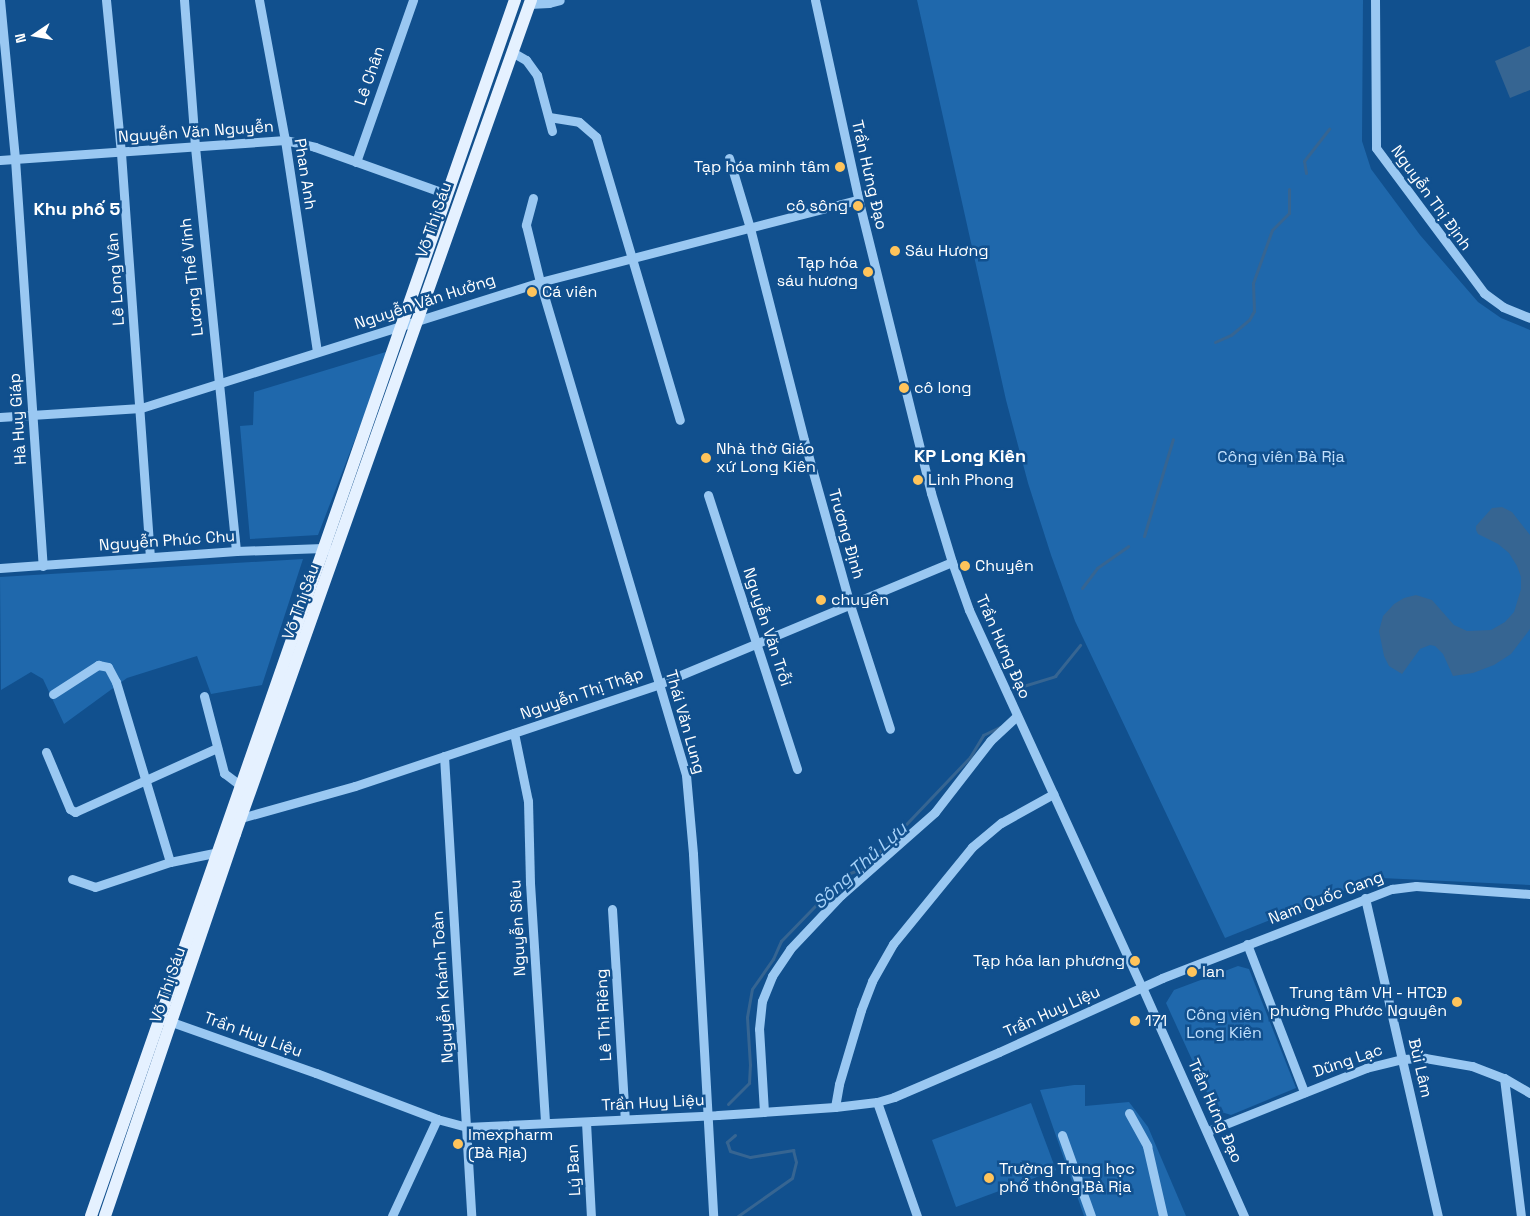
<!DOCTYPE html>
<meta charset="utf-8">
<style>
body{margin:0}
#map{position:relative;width:1530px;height:1216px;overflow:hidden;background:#11508e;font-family:"Space Grotesk",sans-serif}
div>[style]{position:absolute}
.green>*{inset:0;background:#1f68ac}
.water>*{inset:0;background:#366592}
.stream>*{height:3px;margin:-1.5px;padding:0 1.5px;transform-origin:1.5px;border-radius:1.5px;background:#366592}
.minor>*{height:9px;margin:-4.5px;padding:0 4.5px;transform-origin:4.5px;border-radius:4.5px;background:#9ac8f2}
.major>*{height:12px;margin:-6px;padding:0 6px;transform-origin:6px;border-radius:6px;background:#e5f1ff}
.dots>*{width:14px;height:14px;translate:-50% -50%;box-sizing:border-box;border:2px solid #11508e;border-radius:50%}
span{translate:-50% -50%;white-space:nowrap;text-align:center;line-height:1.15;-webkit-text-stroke:5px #11508e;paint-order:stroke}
.street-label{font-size:16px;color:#fff}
.poi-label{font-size:16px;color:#fff}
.right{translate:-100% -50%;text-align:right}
.left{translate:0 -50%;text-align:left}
.park-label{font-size:16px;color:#c1e0fd}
.neighbourhood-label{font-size:18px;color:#fff;font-weight:700}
.water-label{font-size:18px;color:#a6d2f9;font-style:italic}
.north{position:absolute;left:10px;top:10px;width:50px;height:50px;-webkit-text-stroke:4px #11508e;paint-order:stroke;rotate:258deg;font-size:14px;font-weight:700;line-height:20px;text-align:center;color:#fff}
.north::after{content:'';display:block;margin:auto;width:18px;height:22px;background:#fff;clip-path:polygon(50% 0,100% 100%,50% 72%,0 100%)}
</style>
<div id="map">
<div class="green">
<i style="clip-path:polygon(917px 0,1363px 0,1362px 141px,1371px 169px,1420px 235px,1478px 302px,1501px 318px,1530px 330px,1530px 885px,1381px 878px,1348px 889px,1225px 938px,1075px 621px,1051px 555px,1028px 483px,1006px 400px)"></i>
<i style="clip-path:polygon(389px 351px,318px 535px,250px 539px,240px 426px,253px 425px,254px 392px)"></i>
<i style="clip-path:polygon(303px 559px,262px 685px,211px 694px,197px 656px,127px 678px,64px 724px,43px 679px,31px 672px,1px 690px,0 577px)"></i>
<i style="clip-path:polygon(1238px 966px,1249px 969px,1296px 1088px,1231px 1115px,1215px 1110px,1166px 1003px,1174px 990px)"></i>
<i style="clip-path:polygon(1074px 1085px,1085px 1085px,1085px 1106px,1129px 1102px,1148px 1127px,1186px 1216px,1084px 1216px,1040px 1090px)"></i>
<i style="clip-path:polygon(1031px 1103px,1056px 1170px,956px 1207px,932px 1140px)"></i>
</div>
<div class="water">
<i style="clip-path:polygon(1530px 46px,1530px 90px,1510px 98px,1495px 61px)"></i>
<i style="clip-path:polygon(1502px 507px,1512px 512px,1530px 535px,1530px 629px,1511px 654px,1494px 665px,1473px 673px,1453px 676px,1443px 654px,1435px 646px,1430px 645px,1420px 649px,1402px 674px,1389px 666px,1384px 656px,1379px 631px,1383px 616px,1394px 604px,1404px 598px,1416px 595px,1432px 600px,1454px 625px,1467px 631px,1491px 630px,1505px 622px,1514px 612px,1521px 589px,1521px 577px,1517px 566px,1509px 553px,1498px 544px,1478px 534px,1476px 530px,1476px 526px,1492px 508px)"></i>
</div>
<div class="stream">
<i style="left:1306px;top:173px;width:12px;rotate:-99deg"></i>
<i style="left:1304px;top:161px;width:41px;rotate:-52deg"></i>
<i style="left:1215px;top:342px;width:17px;rotate:-24deg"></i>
<i style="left:1231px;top:335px;width:23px;rotate:-40deg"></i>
<i style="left:1249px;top:320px;width:10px;rotate:-61deg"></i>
<i style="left:1254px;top:311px;width:28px;rotate:-92deg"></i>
<i style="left:1253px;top:283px;width:56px;rotate:-70.3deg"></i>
<i style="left:1272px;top:230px;width:24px;rotate:-45deg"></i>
<i style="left:1289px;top:213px;width:24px;rotate:-90deg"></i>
<i style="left:1144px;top:536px;width:101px;rotate:-73.4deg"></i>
<i style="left:1082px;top:588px;width:25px;rotate:-53deg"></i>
<i style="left:1097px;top:568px;width:38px;rotate:-35deg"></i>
<i style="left:1020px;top:687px;width:37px;rotate:-17deg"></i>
<i style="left:1055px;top:676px;width:40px;rotate:-51deg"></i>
<i style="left:728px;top:1104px;width:30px;rotate:-45deg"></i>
<i style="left:749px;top:1083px;width:18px;rotate:-87deg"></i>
<i style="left:750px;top:1065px;width:48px;rotate:-93.6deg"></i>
<i style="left:747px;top:1017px;width:28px;rotate:-80deg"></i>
<i style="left:752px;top:989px;width:37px;rotate:-55deg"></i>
<i style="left:773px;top:959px;width:20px;rotate:-66deg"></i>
<i style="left:781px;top:941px;width:92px;rotate:-45.9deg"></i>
<i style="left:845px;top:875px;width:19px;rotate:-21deg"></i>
<i style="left:863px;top:868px;width:40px;rotate:-45deg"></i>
<i style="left:891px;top:840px;width:115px;rotate:-46.4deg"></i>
<i style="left:970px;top:757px;width:26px;rotate:-59deg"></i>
<i style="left:983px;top:735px;width:19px;rotate:-25deg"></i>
<i style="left:735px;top:1135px;width:11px;rotate:139deg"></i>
<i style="left:727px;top:1142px;width:9px;rotate:72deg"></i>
<i style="left:730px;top:1151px;width:21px;rotate:17deg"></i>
<i style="left:750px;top:1157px;width:44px;rotate:-9.2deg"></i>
<i style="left:793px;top:1150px;width:12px;rotate:76deg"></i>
<i style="left:796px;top:1162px;width:16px;rotate:104deg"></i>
<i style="left:792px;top:1178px;width:66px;rotate:144.9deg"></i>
</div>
<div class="minor">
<i style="left:0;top:0;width:160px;rotate:84.6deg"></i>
<i style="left:15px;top:159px;width:408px;rotate:86.1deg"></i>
<i style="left:106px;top:0;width:154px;rotate:84.4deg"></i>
<i style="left:121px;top:153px;width:405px;rotate:85.9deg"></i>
<i style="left:184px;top:0;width:147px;rotate:85.7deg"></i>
<i style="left:195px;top:147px;width:406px;rotate:84.2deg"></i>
<i style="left:259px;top:0;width:142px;rotate:79.5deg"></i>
<i style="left:285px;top:140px;width:214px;rotate:81.4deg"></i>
<i style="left:815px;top:0;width:211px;rotate:77.7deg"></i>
<i style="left:860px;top:206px;width:296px;rotate:76.1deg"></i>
<i style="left:931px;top:493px;width:72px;rotate:73.1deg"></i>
<i style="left:952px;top:562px;width:51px;rotate:70.5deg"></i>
<i style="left:969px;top:610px;width:415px;rotate:65.4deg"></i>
<i style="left:1142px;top:987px;width:251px;rotate:66deg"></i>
<i style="left:1375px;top:0;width:148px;rotate:89.6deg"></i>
<i style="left:1376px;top:148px;width:181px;rotate:53.3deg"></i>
<i style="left:1484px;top:293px;width:24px;rotate:36deg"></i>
<i style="left:1503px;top:307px;width:29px;rotate:22deg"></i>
<i style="left:529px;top:4px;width:20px;rotate:-3deg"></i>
<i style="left:549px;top:3px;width:11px;rotate:-15deg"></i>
<i style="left:512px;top:52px;width:16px;rotate:30deg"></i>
<i style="left:526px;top:60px;width:19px;rotate:54deg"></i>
<i style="left:537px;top:75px;width:58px;rotate:75deg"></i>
<i style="left:549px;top:117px;width:30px;rotate:9deg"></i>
<i style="left:579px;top:122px;width:23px;rotate:41deg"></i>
<i style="left:596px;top:137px;width:295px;rotate:73.5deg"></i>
<i style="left:729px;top:158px;width:73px;rotate:73.3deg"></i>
<i style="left:750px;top:228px;width:219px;rotate:75.7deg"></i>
<i style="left:804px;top:440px;width:171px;rotate:74.4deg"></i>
<i style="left:850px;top:605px;width:130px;rotate:72.1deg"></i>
<i style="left:0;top:160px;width:286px;rotate:-4deg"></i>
<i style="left:285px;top:140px;width:31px;rotate:13deg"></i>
<i style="left:315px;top:147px;width:139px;rotate:19.7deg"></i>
<i style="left:356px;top:162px;width:172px;rotate:-70.6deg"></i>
<i style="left:533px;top:198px;width:28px;rotate:105deg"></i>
<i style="left:526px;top:225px;width:59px;rotate:76.2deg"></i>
<i style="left:540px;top:282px;width:514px;rotate:73.5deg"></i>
<i style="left:686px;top:775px;width:79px;rotate:84.9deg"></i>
<i style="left:693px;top:854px;width:363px;rotate:86.8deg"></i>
<i style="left:0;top:417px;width:141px;rotate:-3.7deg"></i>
<i style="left:141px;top:408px;width:418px;rotate:-17.5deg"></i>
<i style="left:540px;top:282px;width:328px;rotate:-14.5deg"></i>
<i style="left:708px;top:495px;width:288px;rotate:72deg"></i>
<i style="left:0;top:568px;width:237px;rotate:-4.1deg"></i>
<i style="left:236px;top:551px;width:87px;rotate:-2deg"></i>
<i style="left:323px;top:548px;width:6px;rotate:18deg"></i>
<i style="left:53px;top:694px;width:54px;rotate:-32.8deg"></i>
<i style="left:98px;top:665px;width:10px;rotate:11deg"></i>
<i style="left:108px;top:667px;width:17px;rotate:62deg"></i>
<i style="left:116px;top:682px;width:188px;rotate:73.3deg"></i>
<i style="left:170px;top:862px;width:50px;rotate:-11.5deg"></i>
<i style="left:204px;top:696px;width:80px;rotate:75.4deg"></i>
<i style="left:224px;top:773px;width:20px;rotate:37deg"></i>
<i style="left:514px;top:733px;width:69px;rotate:78.4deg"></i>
<i style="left:528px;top:801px;width:82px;rotate:88.6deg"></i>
<i style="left:530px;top:883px;width:240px;rotate:86.4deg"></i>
<i style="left:46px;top:752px;width:62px;rotate:67.2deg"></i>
<i style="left:70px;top:809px;width:6px;rotate:31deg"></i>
<i style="left:75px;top:812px;width:156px;rotate:-24.3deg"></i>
<i style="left:444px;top:756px;width:461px;rotate:86.6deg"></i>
<i style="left:241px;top:818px;width:118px;rotate:-15.7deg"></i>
<i style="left:355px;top:786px;width:321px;rotate:-18.5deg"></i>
<i style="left:659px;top:684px;width:317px;rotate:-22.6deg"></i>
<i style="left:72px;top:879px;width:24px;rotate:19deg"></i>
<i style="left:95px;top:887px;width:79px;rotate:-18.4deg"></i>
<i style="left:1365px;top:898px;width:326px;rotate:77.1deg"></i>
<i style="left:612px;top:909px;width:210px;rotate:86.5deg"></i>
<i style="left:1247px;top:944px;width:159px;rotate:68.9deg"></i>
<i style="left:166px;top:1020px;width:159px;rotate:19.5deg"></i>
<i style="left:316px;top:1073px;width:129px;rotate:20.8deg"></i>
<i style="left:437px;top:1119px;width:30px;rotate:15deg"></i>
<i style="left:466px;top:1127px;width:252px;rotate:-2.7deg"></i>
<i style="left:718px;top:1115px;width:117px;rotate:-3.9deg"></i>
<i style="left:835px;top:1107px;width:42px;rotate:-6.8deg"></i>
<i style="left:877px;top:1102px;width:18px;rotate:-16deg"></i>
<i style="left:894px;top:1097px;width:114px;rotate:-23.2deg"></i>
<i style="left:999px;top:1052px;width:179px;rotate:-24.4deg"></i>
<i style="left:1162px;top:978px;width:247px;rotate:-21.2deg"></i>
<i style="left:1392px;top:889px;width:24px;rotate:-7deg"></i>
<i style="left:1416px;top:886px;width:114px;rotate:4deg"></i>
<i style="left:1504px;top:1078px;width:139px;rotate:83deg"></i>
<i style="left:877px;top:1102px;width:121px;rotate:70.7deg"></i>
<i style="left:835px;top:1107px;width:23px;rotate:-80deg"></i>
<i style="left:839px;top:1084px;width:77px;rotate:-73.4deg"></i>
<i style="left:861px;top:1010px;width:31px;rotate:-69deg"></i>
<i style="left:872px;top:981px;width:43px;rotate:-60.4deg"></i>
<i style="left:893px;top:944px;width:125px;rotate:-50.8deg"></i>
<i style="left:972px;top:847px;width:38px;rotate:-40deg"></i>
<i style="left:1001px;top:823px;width:60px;rotate:-29.1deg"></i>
<i style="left:764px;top:1112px;width:83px;rotate:-93.4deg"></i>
<i style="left:759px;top:1029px;width:28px;rotate:-84deg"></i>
<i style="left:762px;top:1001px;width:27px;rotate:-68deg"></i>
<i style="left:772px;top:976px;width:32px;rotate:-56deg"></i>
<i style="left:790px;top:949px;width:74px;rotate:-46.6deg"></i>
<i style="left:841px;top:895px;width:125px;rotate:-41.4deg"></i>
<i style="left:935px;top:812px;width:90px;rotate:-52.2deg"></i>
<i style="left:990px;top:741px;width:37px;rotate:-43deg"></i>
<i style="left:1129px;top:1113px;width:38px;rotate:61deg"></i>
<i style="left:1147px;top:1146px;width:72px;rotate:77.1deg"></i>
<i style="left:586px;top:1122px;width:94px;rotate:87deg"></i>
<i style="left:1208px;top:1131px;width:170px;rotate:-21.7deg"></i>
<i style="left:1366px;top:1068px;width:38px;rotate:-14deg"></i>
<i style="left:1403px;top:1059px;width:22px;rotate:-3deg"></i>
<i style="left:1425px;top:1058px;width:48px;rotate:9.7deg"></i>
<i style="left:1472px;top:1066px;width:34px;rotate:21deg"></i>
<i style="left:1504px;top:1078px;width:30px;rotate:30deg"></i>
<i style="left:1062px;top:1135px;width:86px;rotate:70.3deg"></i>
<i style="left:392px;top:1216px;width:107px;rotate:-65.1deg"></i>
</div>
<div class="major">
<i style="left:91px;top:1216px;width:1288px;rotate:-70.78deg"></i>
<i style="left:105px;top:1216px;width:404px;rotate:-71.2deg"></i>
<i style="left:235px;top:834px;width:885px;rotate:-70.46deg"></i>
</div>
<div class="dots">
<i style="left:840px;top:167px;background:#ffc45b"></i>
<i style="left:858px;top:206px;background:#ffc45b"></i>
<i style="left:895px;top:251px;background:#ffc45b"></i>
<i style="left:868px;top:272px;background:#ffc45b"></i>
<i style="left:532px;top:292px;background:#ffc45b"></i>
<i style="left:904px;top:388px;background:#ffc45b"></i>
<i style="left:706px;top:458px;background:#ffc45b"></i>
<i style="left:918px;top:480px;background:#ffc45b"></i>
<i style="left:965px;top:566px;background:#ffc45b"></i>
<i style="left:821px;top:600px;background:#ffc45b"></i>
<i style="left:1135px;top:961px;background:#ffc45b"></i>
<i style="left:1192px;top:972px;background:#ffc45b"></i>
<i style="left:1457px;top:1002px;background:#ffc45b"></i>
<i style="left:1135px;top:1021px;background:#ffc45b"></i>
<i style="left:458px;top:1144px;background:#ffc45b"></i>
<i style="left:989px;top:1178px;background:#ffc45b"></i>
</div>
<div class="street-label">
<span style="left:370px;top:76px;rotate:-71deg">Lê Chân</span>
<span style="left:196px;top:132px;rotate:-4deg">Nguyễn Văn Nguyễn</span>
<span style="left:305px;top:174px;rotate:81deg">Phan Anh</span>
<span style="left:869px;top:175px;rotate:77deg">Trần Hưng Đạo</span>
<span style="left:1431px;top:198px;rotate:54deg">Nguyễn Thị Định</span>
<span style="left:434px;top:220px;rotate:-71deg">Võ Thị Sáu</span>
<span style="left:192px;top:277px;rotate:-96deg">Lương Thế Vinh</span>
<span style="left:116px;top:279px;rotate:-94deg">Lê Long Vân</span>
<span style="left:425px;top:302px;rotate:-18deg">Nguyễn Văn Hưởng</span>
<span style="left:18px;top:419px;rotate:-94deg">Hà Huy Giáp</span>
<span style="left:846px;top:534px;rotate:74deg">Trương Định</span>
<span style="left:167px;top:541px;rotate:-4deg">Nguyễn Phúc Chu</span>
<span style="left:301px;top:602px;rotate:-70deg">Võ Thị Sáu</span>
<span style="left:767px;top:627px;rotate:72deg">Nguyễn Văn Trỗi</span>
<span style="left:1003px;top:647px;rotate:66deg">Trần Hưng Đạo</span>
<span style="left:582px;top:694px;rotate:-19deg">Nguyễn Thị Thập</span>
<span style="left:685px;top:722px;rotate:74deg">Thái Văn Lung</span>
<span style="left:1326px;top:898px;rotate:-21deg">Nam Quốc Cang</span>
<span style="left:518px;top:928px;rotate:-93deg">Nguyễn Siêu</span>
<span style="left:168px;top:985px;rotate:-71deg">Võ Thị Sáu</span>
<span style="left:443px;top:987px;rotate:-94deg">Nguyễn Khánh Toàn</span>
<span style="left:1052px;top:1012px;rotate:-24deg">Trần Huy Liệu</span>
<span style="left:604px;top:1015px;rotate:-93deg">Lê Thị Riêng</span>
<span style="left:253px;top:1035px;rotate:20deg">Trần Huy Liệu</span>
<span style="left:1348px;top:1061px;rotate:-19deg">Dũng Lạc</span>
<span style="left:1420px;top:1068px;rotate:77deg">Bùi Lâm</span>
<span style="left:653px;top:1103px;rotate:-3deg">Trần Huy Liệu</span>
<span style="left:1215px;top:1111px;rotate:66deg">Trần Hưng Đạo</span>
<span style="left:574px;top:1170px;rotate:-93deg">Lý Ban</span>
</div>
<div class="poi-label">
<span class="right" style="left:830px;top:167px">Tạp hóa minh tâm</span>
<span class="right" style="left:848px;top:206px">cô sông</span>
<span class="left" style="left:905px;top:251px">Sáu Hương</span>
<span class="right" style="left:858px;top:272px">Tạp hóa<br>sáu hương</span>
<span class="left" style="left:542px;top:292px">Cá viên</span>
<span class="left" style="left:914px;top:388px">cô long</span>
<span class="left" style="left:716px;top:458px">Nhà thờ Giáo<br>xứ Long Kiên</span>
<span class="left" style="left:928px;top:480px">Linh Phong</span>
<span class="left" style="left:975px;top:566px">Chuyên</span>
<span class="left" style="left:831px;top:600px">chuyên</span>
<span class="right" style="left:1125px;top:961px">Tạp hóa lan phương</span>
<span class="left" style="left:1202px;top:972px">lan</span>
<span class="right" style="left:1447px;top:1002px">Trung tâm VH - HTCĐ<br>phường Phước Nguyên</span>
<span class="left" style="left:1145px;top:1021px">171</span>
<span class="left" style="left:468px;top:1144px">Imexpharm<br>(Bà Rịa)</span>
<span class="left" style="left:999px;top:1178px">Trường Trung học<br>phổ thông Bà Rịa</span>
</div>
<div class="park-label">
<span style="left:1281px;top:457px">Công viên Bà Rịa</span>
<span style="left:1224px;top:1024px">Công viên<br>Long Kiên</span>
</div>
<div class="neighbourhood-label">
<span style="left:77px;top:209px">Khu phố 5</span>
<span style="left:970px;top:456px">KP Long Kiên</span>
</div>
<div class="water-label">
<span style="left:860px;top:866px;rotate:-42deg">Sông Thủ Lựu</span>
</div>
<div class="north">N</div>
</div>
